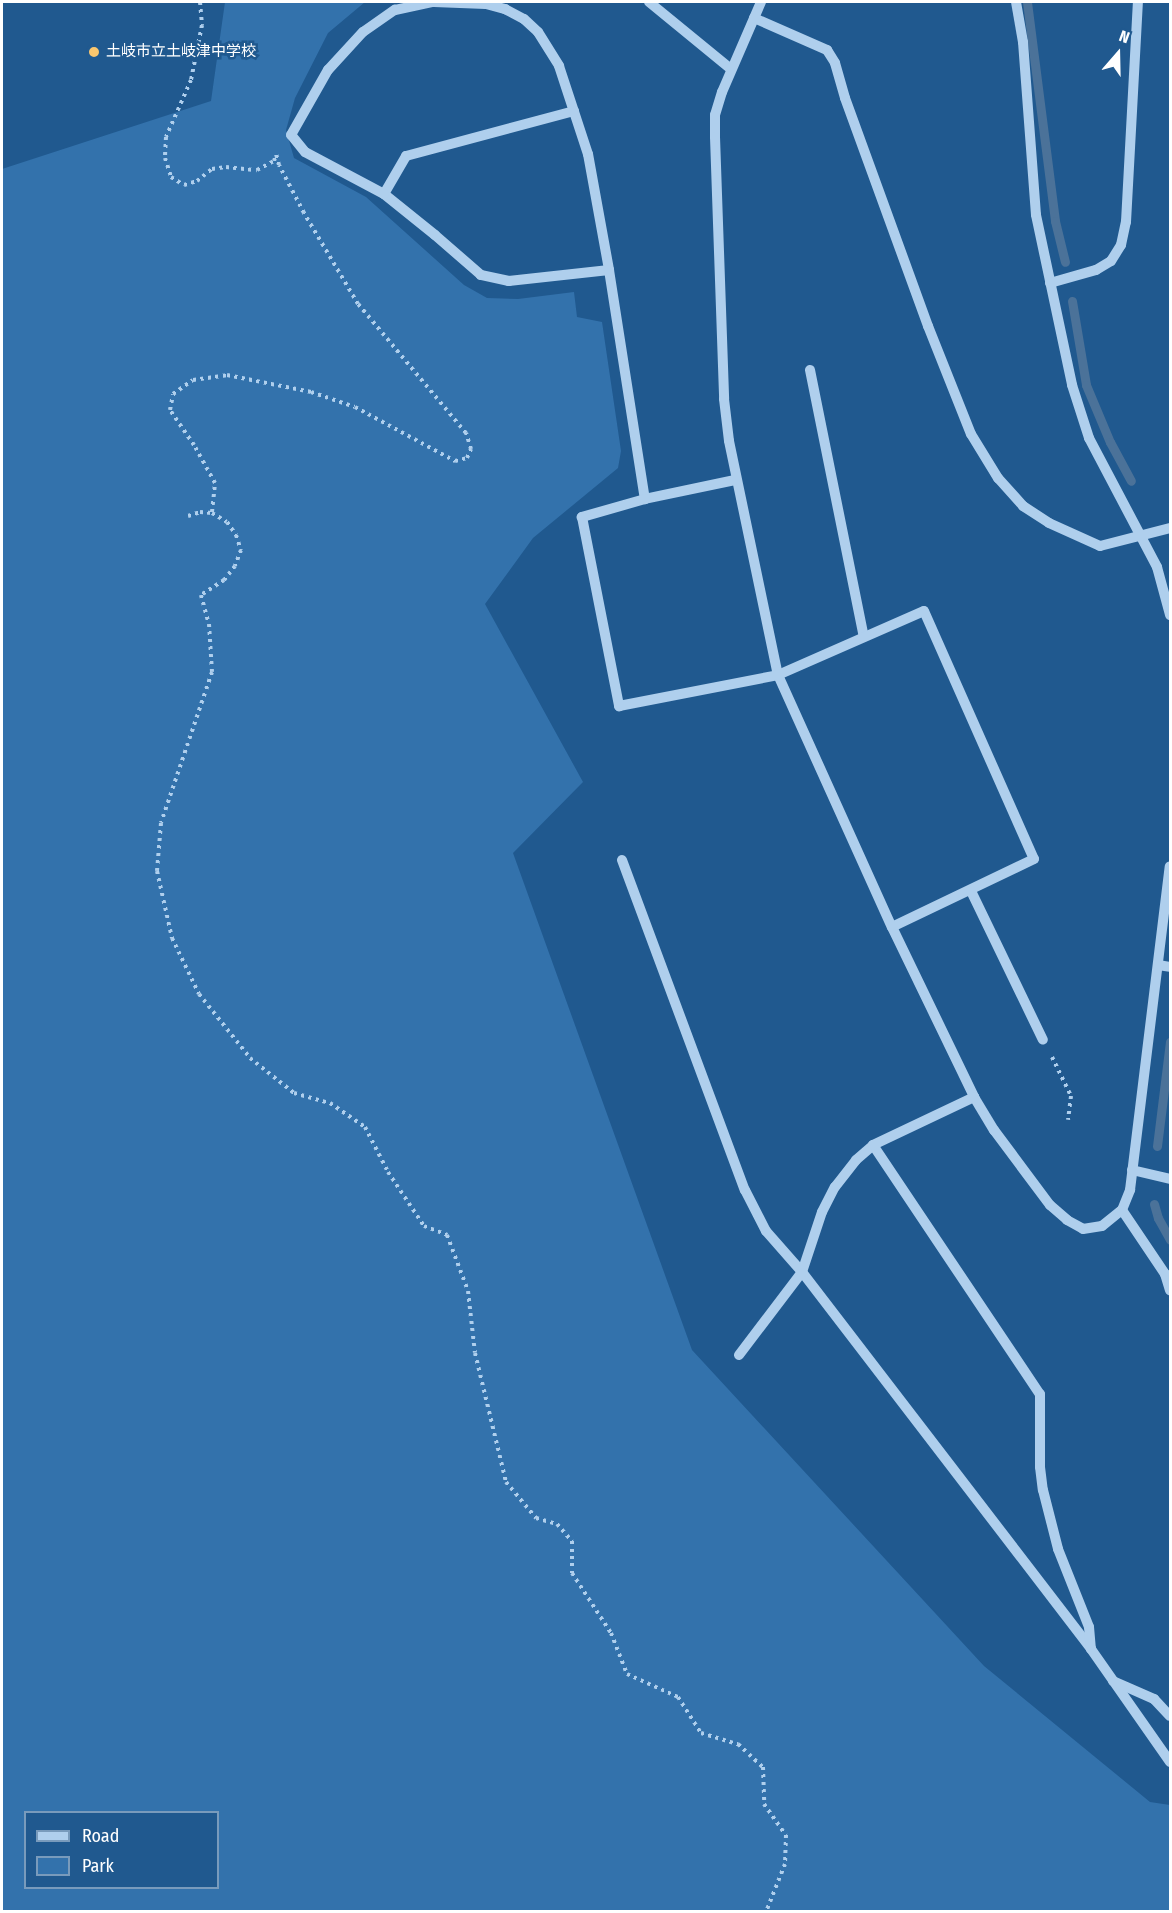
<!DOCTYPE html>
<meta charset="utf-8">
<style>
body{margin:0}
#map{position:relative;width:1172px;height:1913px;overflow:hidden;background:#20598f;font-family:"Fira Sans Condensed","Noto Sans JP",sans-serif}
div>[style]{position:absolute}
.green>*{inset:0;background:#3372ac}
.stream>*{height:9px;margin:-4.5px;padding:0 4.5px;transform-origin:4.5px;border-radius:4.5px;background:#4b7299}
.path>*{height:4px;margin-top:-2px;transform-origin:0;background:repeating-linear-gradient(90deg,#afcfed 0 3px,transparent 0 7.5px)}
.minor>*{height:10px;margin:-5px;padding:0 5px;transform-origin:5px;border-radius:5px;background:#afcfed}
.dots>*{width:16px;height:16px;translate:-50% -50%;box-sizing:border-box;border:3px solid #20598f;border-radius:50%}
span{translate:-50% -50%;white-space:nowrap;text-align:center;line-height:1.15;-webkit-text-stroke:5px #20598f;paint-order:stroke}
.poi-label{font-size:15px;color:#fff}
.left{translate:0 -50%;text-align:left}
.frame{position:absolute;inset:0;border:3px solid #fff;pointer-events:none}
.legend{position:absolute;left:24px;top:1811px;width:195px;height:78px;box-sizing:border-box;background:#20598f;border:2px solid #799bbc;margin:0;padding:8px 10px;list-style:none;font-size:18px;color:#fff}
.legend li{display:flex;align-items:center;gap:12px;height:30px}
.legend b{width:30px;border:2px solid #799bbc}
.north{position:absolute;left:1088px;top:24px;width:60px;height:60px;-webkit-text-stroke:4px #20598f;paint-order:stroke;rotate:20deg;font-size:16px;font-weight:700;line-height:24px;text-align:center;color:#fff}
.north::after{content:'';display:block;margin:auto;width:21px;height:27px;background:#fff;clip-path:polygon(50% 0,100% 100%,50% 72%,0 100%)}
</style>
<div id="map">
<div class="green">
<i style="clip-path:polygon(evenodd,225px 2px,365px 2px,328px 33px,295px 98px,286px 130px,294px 158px,366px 197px,464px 285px,487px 298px,518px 299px,574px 292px,577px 317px,602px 322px,621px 451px,618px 468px,533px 538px,485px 604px,583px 782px,513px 853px,692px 1350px,984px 1666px,1150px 1802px,1170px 1805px,1170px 1911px,2px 1911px,2px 169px,211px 101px,225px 2px,26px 1812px,218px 1812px,218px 1888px,26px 1888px,26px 1812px)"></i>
</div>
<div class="stream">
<i style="left:1027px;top:2px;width:221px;rotate:82.7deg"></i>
<i style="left:1055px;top:221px;width:42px;rotate:76.3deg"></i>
<i style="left:1072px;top:301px;width:85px;rotate:80.5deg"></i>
<i style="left:1086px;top:385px;width:62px;rotate:67.2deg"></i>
<i style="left:1110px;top:442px;width:44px;rotate:61.7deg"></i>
<i style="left:1157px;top:1146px;width:105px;rotate:-82.9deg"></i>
<i style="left:1154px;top:1204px;width:15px;rotate:74deg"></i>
<i style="left:1158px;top:1218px;width:25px;rotate:61deg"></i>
</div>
<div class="path">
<i style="left:200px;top:2px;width:23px;rotate:85deg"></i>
<i style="left:202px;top:25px;width:56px;rotate:101.3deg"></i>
<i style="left:191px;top:80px;width:62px;rotate:113.7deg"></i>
<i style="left:166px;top:137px;width:21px;rotate:93deg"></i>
<i style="left:165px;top:158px;width:20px;rotate:72deg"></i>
<i style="left:171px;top:177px;width:15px;rotate:32deg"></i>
<i style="left:184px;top:185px;width:14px;rotate:-17deg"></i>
<i style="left:197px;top:181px;width:19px;rotate:-39deg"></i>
<i style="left:212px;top:169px;width:14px;rotate:-8deg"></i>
<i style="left:226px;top:167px;width:31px;rotate:6deg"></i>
<i style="left:257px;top:170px;width:19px;rotate:-28deg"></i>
<i style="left:274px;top:161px;width:6px;rotate:-72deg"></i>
<i style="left:212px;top:512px;width:29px;rotate:-84deg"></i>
<i style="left:215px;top:483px;width:43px;rotate:-118.9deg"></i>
<i style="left:194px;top:445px;width:42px;rotate:-124.4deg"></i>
<i style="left:170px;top:410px;width:16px;rotate:-79deg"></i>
<i style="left:173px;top:394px;width:24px;rotate:-35deg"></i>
<i style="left:193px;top:380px;width:34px;rotate:-8deg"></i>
<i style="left:227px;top:375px;width:86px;rotate:11.4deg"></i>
<i style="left:311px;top:392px;width:46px;rotate:18.8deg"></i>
<i style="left:355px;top:407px;width:114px;rotate:28.4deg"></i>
<i style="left:455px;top:461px;width:12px;rotate:-14deg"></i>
<i style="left:467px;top:458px;width:10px;rotate:-66deg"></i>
<i style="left:471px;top:449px;width:17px;rotate:-107deg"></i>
<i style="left:466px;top:433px;width:168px;rotate:-129.9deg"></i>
<i style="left:358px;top:304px;width:106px;rotate:-120.7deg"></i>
<i style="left:304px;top:213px;width:54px;rotate:-117.5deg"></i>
<i style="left:279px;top:165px;width:11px;rotate:-105deg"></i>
<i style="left:188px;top:516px;width:13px;rotate:-18deg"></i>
<i style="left:200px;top:512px;width:12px;rotate:5deg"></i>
<i style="left:212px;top:513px;width:17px;rotate:31deg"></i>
<i style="left:227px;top:522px;width:16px;rotate:55deg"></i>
<i style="left:236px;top:535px;width:16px;rotate:72deg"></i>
<i style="left:241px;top:550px;width:17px;rotate:111deg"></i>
<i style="left:235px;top:566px;width:18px;rotate:128deg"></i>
<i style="left:224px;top:580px;width:27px;rotate:147deg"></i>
<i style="left:201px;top:595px;width:30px;rotate:75deg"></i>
<i style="left:209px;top:624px;width:48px;rotate:86.4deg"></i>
<i style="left:212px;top:672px;width:159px;rotate:108.7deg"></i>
<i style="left:161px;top:823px;width:48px;rotate:94.8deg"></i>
<i style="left:157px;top:871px;width:69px;rotate:77.4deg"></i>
<i style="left:172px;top:938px;width:62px;rotate:64.3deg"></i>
<i style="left:199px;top:994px;width:82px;rotate:51.4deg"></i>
<i style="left:250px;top:1058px;width:56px;rotate:38.5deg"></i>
<i style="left:294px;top:1093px;width:37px;rotate:16deg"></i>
<i style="left:330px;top:1103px;width:42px;rotate:34.4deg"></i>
<i style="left:365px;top:1127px;width:51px;rotate:62.9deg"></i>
<i style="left:388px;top:1172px;width:65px;rotate:56.3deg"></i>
<i style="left:424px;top:1226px;width:25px;rotate:21deg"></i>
<i style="left:447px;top:1235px;width:60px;rotate:69.4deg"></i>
<i style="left:468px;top:1291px;width:62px;rotate:83.6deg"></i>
<i style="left:475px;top:1353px;width:133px;rotate:76.5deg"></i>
<i style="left:506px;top:1482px;width:47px;rotate:50.2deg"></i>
<i style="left:536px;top:1518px;width:22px;rotate:16deg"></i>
<i style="left:557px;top:1524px;width:23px;rotate:49deg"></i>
<i style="left:572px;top:1541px;width:32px;rotate:90deg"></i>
<i style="left:572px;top:1573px;width:72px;rotate:57deg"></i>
<i style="left:611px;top:1633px;width:44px;rotate:68.7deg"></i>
<i style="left:627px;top:1674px;width:56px;rotate:24.3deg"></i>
<i style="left:678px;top:1697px;width:43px;rotate:57.4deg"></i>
<i style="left:701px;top:1733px;width:39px;rotate:17deg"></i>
<i style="left:738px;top:1744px;width:34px;rotate:43deg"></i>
<i style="left:763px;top:1767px;width:37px;rotate:88deg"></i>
<i style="left:764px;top:1804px;width:38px;rotate:55deg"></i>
<i style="left:786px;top:1835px;width:29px;rotate:92deg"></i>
<i style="left:785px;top:1864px;width:52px;rotate:111.6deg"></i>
<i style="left:1052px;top:1057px;width:43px;rotate:64deg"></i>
<i style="left:1071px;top:1096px;width:24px;rotate:97deg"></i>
</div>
<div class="minor">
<i style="left:649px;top:2px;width:106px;rotate:39.3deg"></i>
<i style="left:761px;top:2px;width:98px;rotate:113.4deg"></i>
<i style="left:722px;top:92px;width:24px;rotate:107deg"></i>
<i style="left:715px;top:115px;width:22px;rotate:90deg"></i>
<i style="left:715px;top:137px;width:262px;rotate:88deg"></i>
<i style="left:724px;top:399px;width:42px;rotate:83.2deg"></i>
<i style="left:729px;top:441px;width:239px;rotate:78.2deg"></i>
<i style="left:778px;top:675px;width:277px;rotate:65.7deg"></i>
<i style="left:892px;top:927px;width:189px;rotate:64.2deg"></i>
<i style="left:974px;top:1097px;width:39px;rotate:59deg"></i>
<i style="left:994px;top:1130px;width:94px;rotate:53.3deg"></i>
<i style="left:1050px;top:1205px;width:23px;rotate:41deg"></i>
<i style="left:1067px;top:1220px;width:18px;rotate:29deg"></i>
<i style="left:1083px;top:1229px;width:19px;rotate:-9deg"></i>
<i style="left:1102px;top:1226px;width:26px;rotate:-39deg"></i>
<i style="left:1122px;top:1210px;width:22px;rotate:-68deg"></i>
<i style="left:1130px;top:1190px;width:326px;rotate:-83deg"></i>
<i style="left:1016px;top:2px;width:41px;rotate:80.1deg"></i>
<i style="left:1023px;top:42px;width:173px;rotate:85.7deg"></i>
<i style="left:1036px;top:215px;width:174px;rotate:78deg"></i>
<i style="left:1072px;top:385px;width:56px;rotate:72.2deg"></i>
<i style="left:1089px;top:438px;width:146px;rotate:62.2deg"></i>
<i style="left:1157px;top:567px;width:50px;rotate:74.8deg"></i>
<i style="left:754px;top:18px;width:80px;rotate:23.7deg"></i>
<i style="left:827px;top:50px;width:15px;rotate:58deg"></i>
<i style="left:835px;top:63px;width:36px;rotate:74deg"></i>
<i style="left:845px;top:98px;width:243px;rotate:70deg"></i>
<i style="left:928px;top:326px;width:116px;rotate:68.3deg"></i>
<i style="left:971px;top:434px;width:52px;rotate:58.5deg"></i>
<i style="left:998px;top:478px;width:38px;rotate:48deg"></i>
<i style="left:1023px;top:506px;width:31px;rotate:33deg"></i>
<i style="left:1049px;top:523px;width:56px;rotate:24.3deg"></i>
<i style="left:1100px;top:546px;width:72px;rotate:-14.4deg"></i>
<i style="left:384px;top:194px;width:44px;rotate:-59.9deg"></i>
<i style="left:406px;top:156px;width:174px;rotate:-15deg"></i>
<i style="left:609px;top:270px;width:101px;rotate:173.7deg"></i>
<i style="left:509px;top:281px;width:29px;rotate:-168deg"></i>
<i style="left:481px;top:275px;width:61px;rotate:-139deg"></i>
<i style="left:435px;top:235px;width:65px;rotate:-141.2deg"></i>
<i style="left:384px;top:194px;width:89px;rotate:-152deg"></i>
<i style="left:305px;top:152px;width:22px;rotate:-129deg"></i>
<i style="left:291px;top:135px;width:75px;rotate:-60.4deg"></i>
<i style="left:328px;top:70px;width:52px;rotate:-47.4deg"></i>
<i style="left:363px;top:32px;width:39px;rotate:-35deg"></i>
<i style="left:395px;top:10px;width:40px;rotate:-12deg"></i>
<i style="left:434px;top:2px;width:52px;rotate:2.2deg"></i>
<i style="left:486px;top:4px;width:20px;rotate:15deg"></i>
<i style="left:505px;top:9px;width:21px;rotate:28deg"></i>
<i style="left:524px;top:19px;width:19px;rotate:43deg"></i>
<i style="left:538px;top:32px;width:40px;rotate:58deg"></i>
<i style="left:559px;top:66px;width:93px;rotate:71.8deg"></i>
<i style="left:588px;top:154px;width:118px;rotate:79.7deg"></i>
<i style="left:609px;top:270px;width:232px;rotate:81.1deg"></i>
<i style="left:1050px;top:283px;width:48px;rotate:-15.8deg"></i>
<i style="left:1096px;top:270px;width:17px;rotate:-31deg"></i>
<i style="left:1111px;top:261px;width:19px;rotate:-58deg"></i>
<i style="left:1121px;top:245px;width:24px;rotate:-78deg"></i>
<i style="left:1126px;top:222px;width:220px;rotate:-86.9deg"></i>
<i style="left:810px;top:370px;width:272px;rotate:78.6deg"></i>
<i style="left:735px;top:480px;width:92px;rotate:168.1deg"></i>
<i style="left:645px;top:499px;width:66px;rotate:164.1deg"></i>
<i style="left:582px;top:517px;width:193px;rotate:78.9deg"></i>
<i style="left:619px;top:706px;width:162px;rotate:-11deg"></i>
<i style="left:778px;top:675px;width:159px;rotate:-23.7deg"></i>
<i style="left:924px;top:611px;width:271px;rotate:66.1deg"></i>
<i style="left:1034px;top:859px;width:157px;rotate:154.4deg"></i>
<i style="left:622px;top:860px;width:352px;rotate:69.6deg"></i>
<i style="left:745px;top:1190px;width:46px;rotate:62.9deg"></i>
<i style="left:766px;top:1231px;width:55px;rotate:48.7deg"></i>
<i style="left:802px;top:1272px;width:475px;rotate:52.5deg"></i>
<i style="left:1091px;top:1649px;width:138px;rotate:55deg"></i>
<i style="left:971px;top:891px;width:165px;rotate:64.2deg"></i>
<i style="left:1158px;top:965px;width:12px;rotate:9deg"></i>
<i style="left:873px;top:1145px;width:300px;rotate:56.2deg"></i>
<i style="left:1040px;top:1394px;width:73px;rotate:90deg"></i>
<i style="left:1040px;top:1467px;width:23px;rotate:83deg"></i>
<i style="left:1043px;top:1490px;width:61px;rotate:75.7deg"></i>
<i style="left:1058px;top:1549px;width:84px;rotate:68.3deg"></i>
<i style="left:1089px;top:1627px;width:22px;rotate:85deg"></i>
<i style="left:1132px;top:1170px;width:39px;rotate:13deg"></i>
<i style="left:1122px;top:1210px;width:77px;rotate:56.1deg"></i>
<i style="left:1165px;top:1274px;width:17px;rotate:73deg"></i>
<i style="left:739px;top:1355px;width:104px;rotate:-52.8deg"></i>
<i style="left:802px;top:1272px;width:63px;rotate:-71.6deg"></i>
<i style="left:822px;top:1212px;width:28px;rotate:-63deg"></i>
<i style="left:835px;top:1187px;width:34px;rotate:-52deg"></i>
<i style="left:856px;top:1160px;width:23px;rotate:-41deg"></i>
<i style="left:873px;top:1145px;width:112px;rotate:-25.4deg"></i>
<i style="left:1113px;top:1681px;width:45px;rotate:23.7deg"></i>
<i style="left:1154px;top:1699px;width:23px;rotate:47deg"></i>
</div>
<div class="dots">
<i style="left:94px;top:52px;background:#fac76f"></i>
</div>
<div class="poi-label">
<span class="left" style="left:106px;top:52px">土岐市立土岐津中学校</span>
</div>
<div class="frame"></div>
<ul class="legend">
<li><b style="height:8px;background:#afcfed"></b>Road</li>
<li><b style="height:16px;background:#3372ac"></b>Park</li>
</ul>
<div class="north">N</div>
</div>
